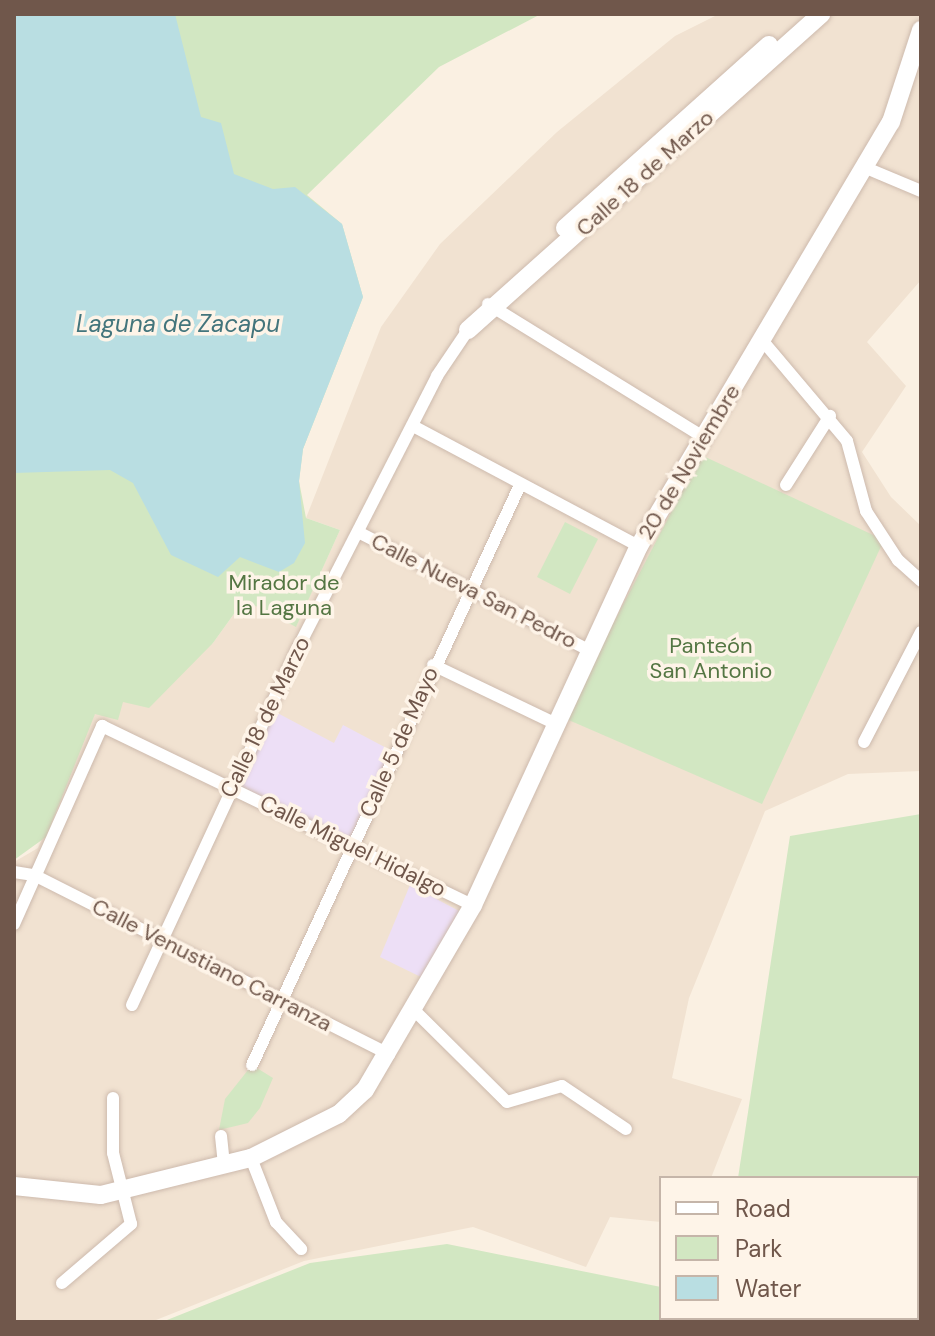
<!DOCTYPE html>
<meta charset="utf-8">
<style>
body{margin:0}
#map{position:relative;width:935px;height:1336px;overflow:hidden;background:#faf0e2;font-family:"DM Sans",sans-serif}
div>[style]{position:absolute}
.residential>*{inset:0;background:#f1e2d1}
.education>*{inset:0;background:#eddff6}
.green>*{inset:0;background:#d2e7c2}
.water>*{inset:0;background:#b9dee2}
.roads{filter:drop-shadow(0 0 2px #cdbaad) drop-shadow(0 0 2px #cdbaad)}
.street>*{height:12px;margin:-6px;padding:0 6px;transform-origin:6px;border-radius:6px;background:#fff}
.secondary>*{height:18px;margin:-9px;padding:0 9px;transform-origin:9px;border-radius:9px;background:#fff}
span{translate:-50% -50%;white-space:nowrap;text-align:center;line-height:1.15;-webkit-text-stroke:7px #fef4e8;paint-order:stroke}
.street-label{font-size:22px;color:#70574b}
.park-label{font-size:22px;color:#547643}
.water-label{font-size:24px;color:#43757c;font-style:italic}
.frame{position:absolute;inset:0;border:16px solid #70574b;pointer-events:none}
.legend{position:absolute;left:659px;top:1176px;width:260px;height:144px;box-sizing:border-box;background:#fef4e8;border:2px solid #c5b5a9;margin:0;padding:10px 14px;list-style:none;font-size:24px;color:#70574b}
.legend li{display:flex;align-items:center;gap:16px;height:40px}
.legend b{width:40px;border:2px solid #c5b5a9}
</style>
<div id="map">
<div class="residential">
<i style="clip-path:polygon(719px 14px,921px 14px,921px 280px,867px 342px,906px 386px,862px 452px,891px 497px,921px 526px,921px 771px,848px 774px,765px 811px,689px 998px,672px 1078px,742px 1099px,711px 1178px,661px 1178px,661px 1222px,610px 1217px,586px 1267px,473px 1227px,304px 1261px,151px 1322px,14px 1322px,14px 862px,38px 848px,95px 713px,213px 643px,244px 600px,296px 626px,340px 530px,306px 518px,381px 327px,440px 244px,557px 132px,675px 36px)"></i>
</div>
<div class="education">
<i style="clip-path:polygon(268px 708px,334px 743px,343px 725px,394px 752px,351px 847px,230px 786px)"></i>
<i style="clip-path:polygon(410px 885px,463px 913px,425px 979px,380px 957px)"></i>
</div>
<div class="green">
<i style="clip-path:polygon(14px 14px,541px 14px,439px 67px,307px 195px,342px 224px,363px 297px,303px 449px,299px 481px,306px 518px,340px 530px,296px 627px,244px 600px,213px 643px,149px 708px,123px 702px,118px 720px,95px 714px,46px 837px,14px 860px)"></i>
<i style="clip-path:polygon(701px 455px,884px 540px,762px 804px,564px 718px)"></i>
<i style="clip-path:polygon(565px 522px,598px 539px,570px 594px,537px 577px)"></i>
<i style="clip-path:polygon(921px 814px,921px 1322px,162px 1322px,310px 1263px,447px 1244px,661px 1287px,661px 1318px,917px 1318px,917px 1178px,738px 1178px,790px 836px)"></i>
<i style="clip-path:polygon(252px 1065px,273px 1078px,260px 1108px,248px 1123px,219px 1130px,225px 1099px)"></i>
</div>
<div class="water">
<i style="clip-path:polygon(14px 14px,175px 14px,201px 117px,221px 123px,234px 174px,273px 189px,295px 187px,342px 224px,363px 297px,303px 449px,299px 481px,305px 543px,294px 563px,279px 572px,240px 557px,218px 577px,171px 555px,133px 483px,110px 470px,14px 473px)"></i>
</div>
<div class="roads">
<div class="street">
<i style="left:864px;top:167px;width:62px;rotate:22.8deg"></i>
<i style="left:488px;top:304px;width:253px;rotate:31.7deg"></i>
<i style="left:762px;top:340px;width:132px;rotate:49.9deg"></i>
<i style="left:847px;top:441px;width:73px;rotate:74.8deg"></i>
<i style="left:866px;top:511px;width:59px;rotate:56.9deg"></i>
<i style="left:898px;top:560px;width:31px;rotate:42deg"></i>
<i style="left:413px;top:426px;width:256px;rotate:28deg"></i>
<i style="left:786px;top:485px;width:82px;rotate:-57.5deg"></i>
<i style="left:358px;top:532px;width:259px;rotate:27.1deg"></i>
<i style="left:433px;top:665px;width:134px;rotate:25.6deg"></i>
<i style="left:864px;top:742px;width:124px;rotate:-62.6deg"></i>
<i style="left:14px;top:872px;width:20px;rotate:9deg"></i>
<i style="left:34px;top:875px;width:398px;rotate:26.8deg"></i>
<i style="left:14px;top:924px;width:217px;rotate:-66deg"></i>
<i style="left:102px;top:726px;width:412px;rotate:25.8deg"></i>
<i style="left:132px;top:1005px;width:396px;rotate:-65.1deg"></i>
<i style="left:299px;top:646px;width:303px;rotate:-62.9deg"></i>
<i style="left:437px;top:376px;width:55px;rotate:-56deg"></i>
<i style="left:415px;top:1011px;width:129px;rotate:44.7deg"></i>
<i style="left:507px;top:1102px;width:57px;rotate:-16.2deg"></i>
<i style="left:562px;top:1086px;width:77px;rotate:33.9deg"></i>
<i style="left:252px;top:1065px;width:639px;rotate:-65.2deg"></i>
<i style="left:221px;top:1136px;width:28px;rotate:84deg"></i>
<i style="left:251px;top:1158px;width:69px;rotate:68.7deg"></i>
<i style="left:276px;top:1222px;width:37px;rotate:47deg"></i>
<i style="left:62px;top:1283px;width:91px;rotate:-40.5deg"></i>
<i style="left:131px;top:1224px;width:73px;rotate:-104.2deg"></i>
<i style="left:113px;top:1153px;width:55px;rotate:-90deg"></i>
</div>
<div class="secondary">
<i style="left:565px;top:228px;width:274px;rotate:-41.9deg"></i>
<i style="left:468px;top:330px;width:474px;rotate:-41.8deg"></i>
<i style="left:14px;top:1186px;width:87px;rotate:5.9deg"></i>
<i style="left:101px;top:1195px;width:154px;rotate:-13.9deg"></i>
<i style="left:251px;top:1158px;width:98px;rotate:-26.6deg"></i>
<i style="left:339px;top:1114px;width:35px;rotate:-43deg"></i>
<i style="left:365px;top:1090px;width:214px;rotate:-59.7deg"></i>
<i style="left:473px;top:905px;width:396px;rotate:-65.2deg"></i>
<i style="left:639px;top:546px;width:493px;rotate:-59.3deg"></i>
<i style="left:891px;top:122px;width:97px;rotate:-71.9deg"></i>
</div>
</div>
<div class="street-label">
<span style="left:645px;top:173px;rotate:-42deg">Calle 18 de Marzo</span>
<span style="left:689px;top:462px;rotate:-59deg">20 de Noviembre</span>
<span style="left:474px;top:591px;rotate:27deg">Calle Nueva San Pedro</span>
<span style="left:265px;top:717px;rotate:-64deg">Calle 18 de Marzo</span>
<span style="left:399px;top:742px;rotate:-66deg">Calle 5 de Mayo</span>
<span style="left:353px;top:846px;rotate:26deg">Calle Miguel Hidalgo</span>
<span style="left:212px;top:965px;rotate:27deg">Calle Venustiano Carranza</span>
</div>
<div class="park-label">
<span style="left:284px;top:595px">Mirador de<br>la Laguna</span>
<span style="left:711px;top:658px">Panteón<br>San Antonio</span>
</div>
<div class="water-label">
<span style="left:178px;top:324px">Laguna de Zacapu</span>
</div>
<div class="frame"></div>
<ul class="legend">
<li><b style="height:10px;background:#fff"></b>Road</li>
<li><b style="height:22px;background:#d2e7c2"></b>Park</li>
<li><b style="height:22px;background:#b9dee2"></b>Water</li>
</ul>
</div>
